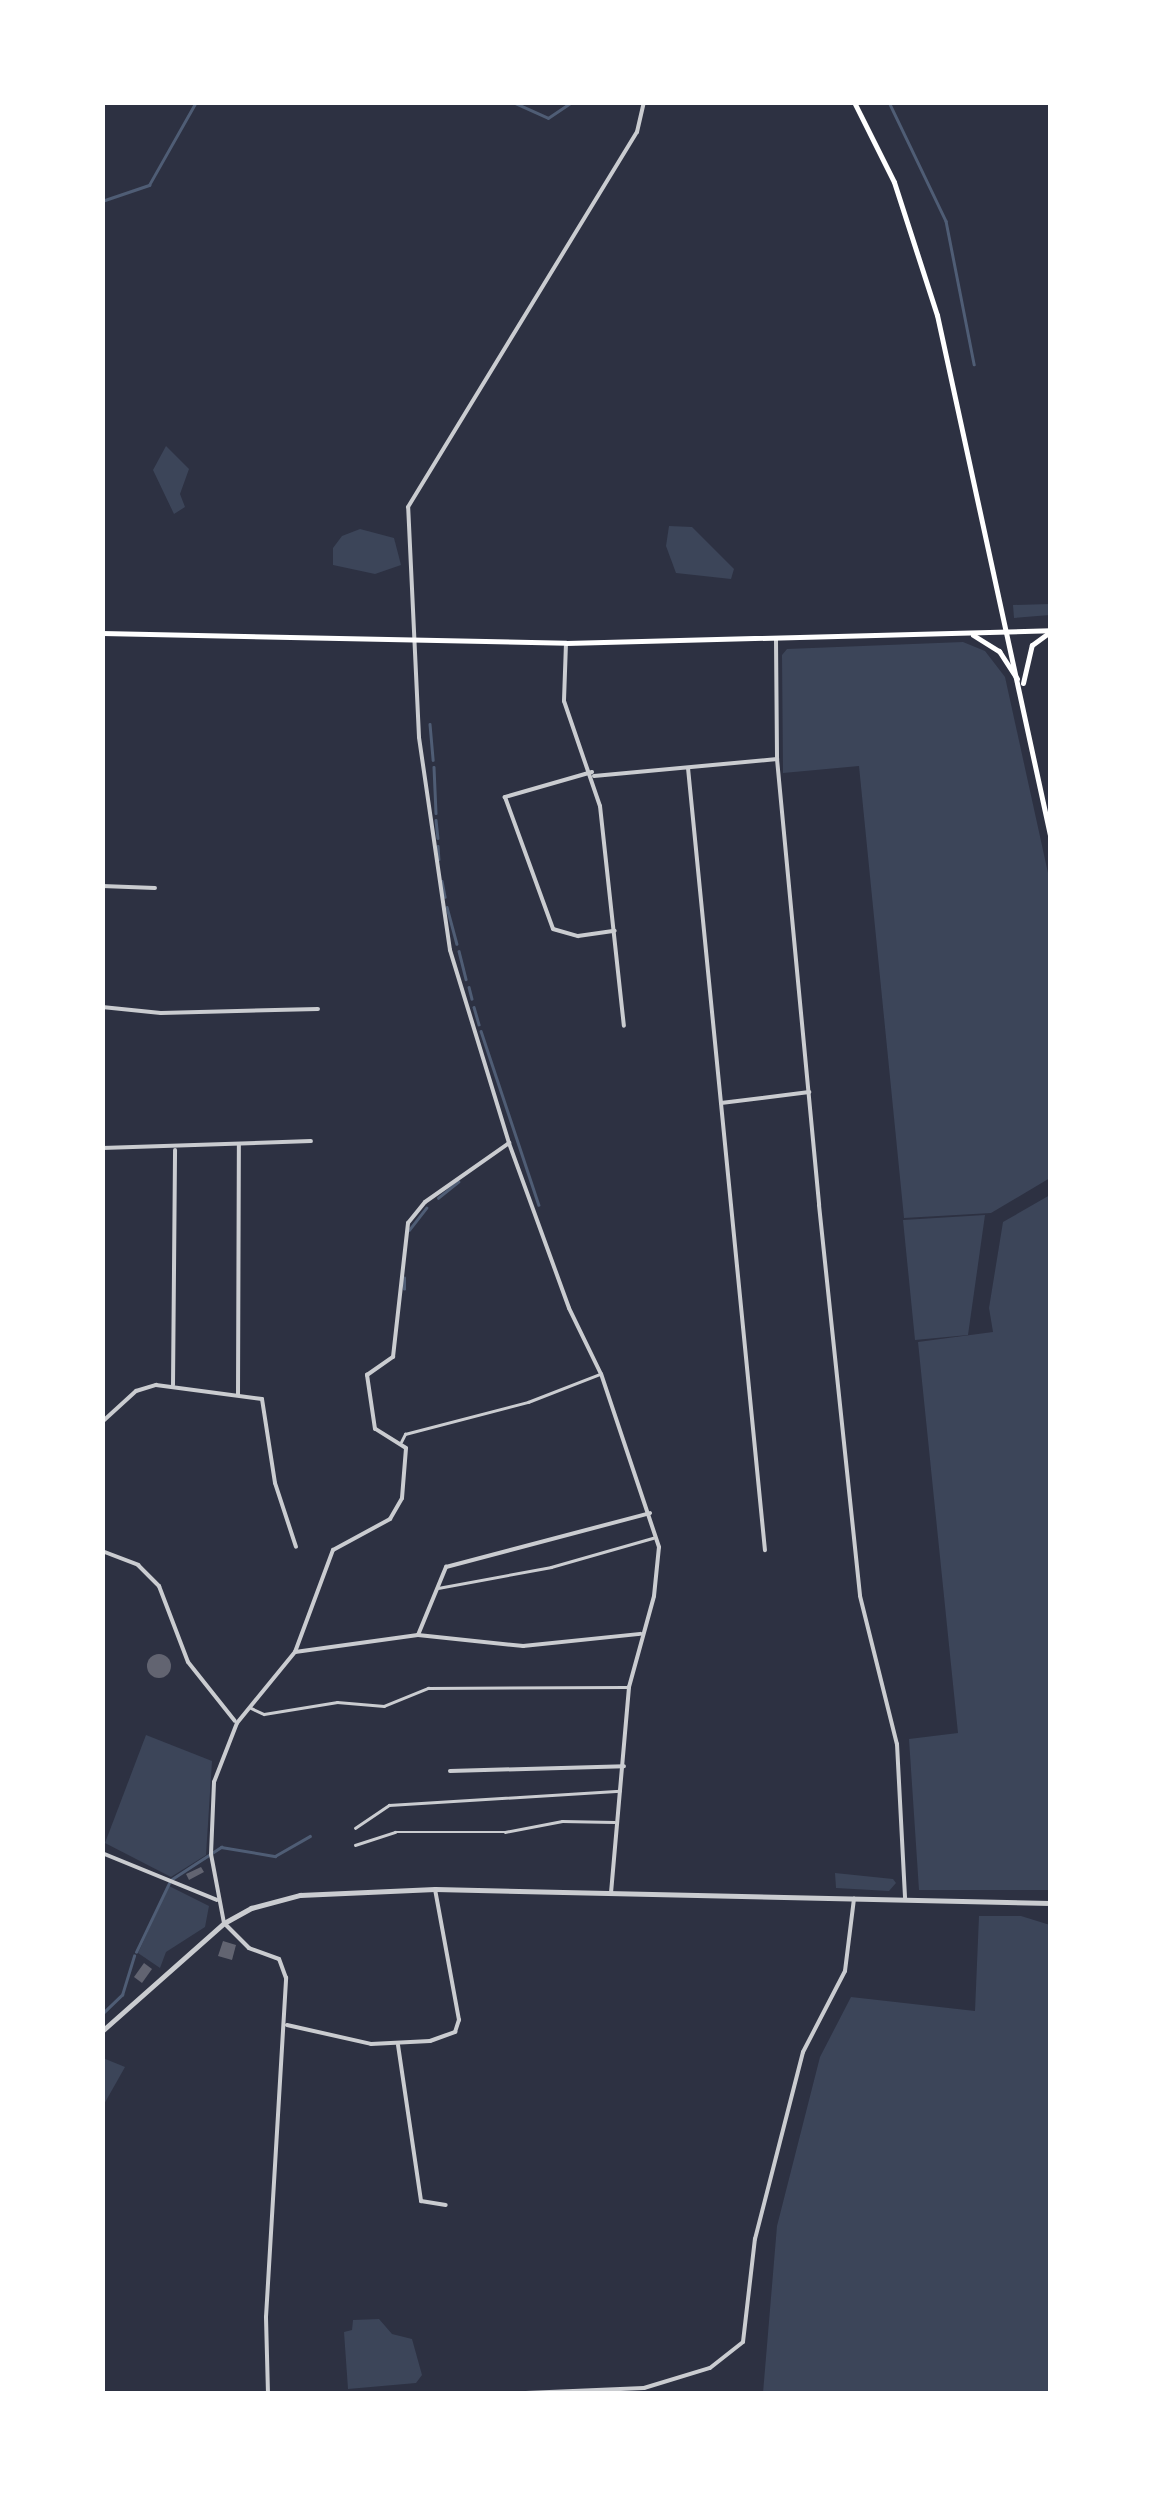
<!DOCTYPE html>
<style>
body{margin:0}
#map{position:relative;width:1153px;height:2496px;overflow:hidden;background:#2d3142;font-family:"Source Sans 3",sans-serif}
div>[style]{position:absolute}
.green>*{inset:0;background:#3c4559}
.stream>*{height:2.5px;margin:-1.25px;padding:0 1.25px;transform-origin:1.25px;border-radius:1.25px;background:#4f5d75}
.building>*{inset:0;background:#626471}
.round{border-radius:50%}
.service>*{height:2.5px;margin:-1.25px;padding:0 1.25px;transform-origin:1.25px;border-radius:1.25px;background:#caccd0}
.minor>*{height:4px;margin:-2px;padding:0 2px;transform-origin:2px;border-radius:2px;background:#caccd0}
.tertiary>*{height:5px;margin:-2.5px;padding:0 2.5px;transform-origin:2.5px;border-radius:2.5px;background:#caccd0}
.secondary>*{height:5px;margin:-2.5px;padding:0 2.5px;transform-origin:2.5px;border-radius:2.5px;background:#fff}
span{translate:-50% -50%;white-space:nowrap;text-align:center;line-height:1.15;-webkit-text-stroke:8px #fff;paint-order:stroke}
.frame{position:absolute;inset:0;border:105px solid #fff;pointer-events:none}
</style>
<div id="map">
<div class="green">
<i style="clip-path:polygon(166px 446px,189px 469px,180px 494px,185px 507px,174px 514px,153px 470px)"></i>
<i style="clip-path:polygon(669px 526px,692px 527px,734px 569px,731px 579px,676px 573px,666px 546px)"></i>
<i style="clip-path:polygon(360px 529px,394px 538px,401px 565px,375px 574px,333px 565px,333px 548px,342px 536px)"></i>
<i style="clip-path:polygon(1050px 604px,1050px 615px,1014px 618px,1013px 605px)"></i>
<i style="clip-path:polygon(963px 642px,985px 651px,1005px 677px,1050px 882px,1050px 1178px,991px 1213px,904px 1218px,859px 766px,783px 773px,782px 655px,787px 649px)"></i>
<i style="clip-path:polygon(1050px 1195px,1050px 1890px,919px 1890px,909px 1739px,958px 1733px,918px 1342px,993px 1332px,989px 1308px,1003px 1222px)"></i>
<i style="clip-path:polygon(985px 1215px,968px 1335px,915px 1340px,903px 1220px)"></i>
<i style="clip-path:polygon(146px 1735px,212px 1761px,206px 1855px,171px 1877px,105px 1843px)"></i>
<i style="clip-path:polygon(835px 1873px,893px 1879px,896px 1883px,889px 1891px,836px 1888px)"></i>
<i style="clip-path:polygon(169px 1886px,209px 1906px,205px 1927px,166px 1952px,160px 1968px,138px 1953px)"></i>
<i style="clip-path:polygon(979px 1916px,1021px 1916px,1050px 1925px,1050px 2393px,763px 2393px,777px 2226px,820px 2057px,851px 1997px,975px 2011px)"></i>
<i style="clip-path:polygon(103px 2058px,125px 2067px,103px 2106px,102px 2059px)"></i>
<i style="clip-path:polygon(379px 2319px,392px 2334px,412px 2339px,422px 2375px,416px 2383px,348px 2389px,344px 2332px,352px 2330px,353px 2320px)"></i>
</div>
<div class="stream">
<i style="left:487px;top:102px;width:28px;rotate:2deg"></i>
<i style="left:515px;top:103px;width:36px;rotate:24deg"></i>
<i style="left:548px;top:118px;width:29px;rotate:-34deg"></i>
<i style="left:889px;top:102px;width:132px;rotate:64.4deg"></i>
<i style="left:946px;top:221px;width:146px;rotate:78.9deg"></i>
<i style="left:102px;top:201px;width:50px;rotate:-18.8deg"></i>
<i style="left:149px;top:185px;width:95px;rotate:-60.5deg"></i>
<i style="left:430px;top:724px;width:36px;rotate:85deg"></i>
<i style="left:434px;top:767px;width:46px;rotate:87.5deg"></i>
<i style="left:436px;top:820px;width:18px;rotate:84deg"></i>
<i style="left:438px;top:846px;width:13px;rotate:86deg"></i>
<i style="left:442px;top:881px;width:16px;rotate:79deg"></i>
<i style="left:447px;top:907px;width:38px;rotate:75deg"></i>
<i style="left:459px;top:951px;width:29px;rotate:76deg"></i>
<i style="left:469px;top:987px;width:12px;rotate:76deg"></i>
<i style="left:474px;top:1007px;width:18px;rotate:74deg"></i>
<i style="left:481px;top:1031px;width:183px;rotate:71.6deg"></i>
<i style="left:438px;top:1198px;width:26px;rotate:-39deg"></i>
<i style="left:409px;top:1230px;width:28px;rotate:-52deg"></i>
<i style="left:404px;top:1289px;width:11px;rotate:-90deg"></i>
<i style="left:172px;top:1879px;width:59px;rotate:-33.1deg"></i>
<i style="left:221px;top:1847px;width:55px;rotate:9.5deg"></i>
<i style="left:275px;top:1856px;width:40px;rotate:-29.7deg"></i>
<i style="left:136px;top:1952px;width:76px;rotate:-64.4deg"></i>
<i style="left:102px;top:2014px;width:28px;rotate:-44deg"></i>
<i style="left:122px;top:1995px;width:41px;rotate:-72.9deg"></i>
</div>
<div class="building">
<i class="round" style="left:147px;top:1654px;width:24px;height:24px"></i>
<i style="clip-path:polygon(201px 1867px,204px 1872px,189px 1880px,186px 1874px)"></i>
<i style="clip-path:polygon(223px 1941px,236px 1945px,232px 1960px,218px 1956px)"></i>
<i style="clip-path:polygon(144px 1963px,152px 1969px,142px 1983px,134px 1977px)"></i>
</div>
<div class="service">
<i style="left:401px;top:1442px;width:9px;rotate:-63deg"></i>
<i style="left:405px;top:1434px;width:127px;rotate:-14.6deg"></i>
<i style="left:528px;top:1402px;width:77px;rotate:-21.3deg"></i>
<i style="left:438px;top:1588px;width:115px;rotate:-10.5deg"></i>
<i style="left:551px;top:1567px;width:106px;rotate:-15.9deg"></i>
<i style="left:251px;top:1708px;width:14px;rotate:25deg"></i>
<i style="left:264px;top:1714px;width:74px;rotate:-9.3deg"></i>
<i style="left:337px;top:1702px;width:47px;rotate:4.9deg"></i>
<i style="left:384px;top:1706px;width:48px;rotate:-22.2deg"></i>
<i style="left:428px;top:1688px;width:198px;rotate:-0.3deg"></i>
<i style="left:355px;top:1828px;width:41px;rotate:-34.1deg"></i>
<i style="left:389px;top:1805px;width:231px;rotate:-3.5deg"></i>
<i style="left:355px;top:1845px;width:42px;rotate:-18deg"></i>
<i style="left:395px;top:1832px;width:110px"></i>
<i style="left:505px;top:1832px;width:58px;rotate:-10.9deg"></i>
<i style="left:562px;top:1821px;width:52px;rotate:1.1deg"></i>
</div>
<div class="minor">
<i style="left:776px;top:640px;width:119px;rotate:89.5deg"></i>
<i style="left:777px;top:759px;width:448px;rotate:84.6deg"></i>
<i style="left:819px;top:1205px;width:393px;rotate:84deg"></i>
<i style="left:860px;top:1596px;width:153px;rotate:76deg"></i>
<i style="left:897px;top:1744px;width:155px;rotate:87deg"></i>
<i style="left:566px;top:643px;width:58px;rotate:92deg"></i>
<i style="left:564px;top:701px;width:111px;rotate:71.1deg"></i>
<i style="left:600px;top:806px;width:221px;rotate:83.8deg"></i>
<i style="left:688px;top:768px;width:786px;rotate:84.38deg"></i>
<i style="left:592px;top:772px;width:91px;rotate:164deg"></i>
<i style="left:505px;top:797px;width:140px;rotate:70deg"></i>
<i style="left:553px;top:929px;width:26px;rotate:16deg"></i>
<i style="left:578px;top:936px;width:37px;rotate:-8deg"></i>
<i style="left:594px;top:776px;width:184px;rotate:-5.3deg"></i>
<i style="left:102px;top:886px;width:53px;rotate:2.2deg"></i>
<i style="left:102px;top:1007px;width:59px;rotate:5.8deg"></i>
<i style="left:161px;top:1013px;width:157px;rotate:-1.5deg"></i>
<i style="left:721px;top:1103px;width:89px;rotate:-7.1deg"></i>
<i style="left:102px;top:1148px;width:209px;rotate:-1.9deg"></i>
<i style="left:173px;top:1385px;width:235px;rotate:-89.5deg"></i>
<i style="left:238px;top:1395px;width:250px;rotate:-89.8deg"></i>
<i style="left:102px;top:1422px;width:46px;rotate:-42.4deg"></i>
<i style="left:136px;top:1391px;width:21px;rotate:-17deg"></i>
<i style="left:156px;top:1385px;width:107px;rotate:7.5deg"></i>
<i style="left:262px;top:1399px;width:85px;rotate:81.2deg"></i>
<i style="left:275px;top:1483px;width:67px;rotate:71.8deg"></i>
<i style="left:102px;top:1551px;width:39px;rotate:21deg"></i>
<i style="left:138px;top:1565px;width:30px;rotate:45deg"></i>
<i style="left:159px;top:1586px;width:81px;rotate:69.1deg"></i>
<i style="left:188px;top:1662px;width:75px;rotate:51.5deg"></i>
<i style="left:418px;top:1635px;width:74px;rotate:-67.6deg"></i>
<i style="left:446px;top:1567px;width:211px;rotate:-14.8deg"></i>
<i style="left:295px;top:1652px;width:124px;rotate:-7.9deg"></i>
<i style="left:418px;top:1635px;width:106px;rotate:6deg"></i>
<i style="left:523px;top:1646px;width:118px;rotate:-5.9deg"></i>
<i style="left:450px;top:1771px;width:174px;rotate:-1.6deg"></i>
<i style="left:102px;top:1853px;width:124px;rotate:22.2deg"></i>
<i style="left:611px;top:1893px;width:207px;rotate:-85deg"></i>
<i style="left:629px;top:1687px;width:94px;rotate:-74.6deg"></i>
<i style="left:654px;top:1596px;width:49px;rotate:-84.2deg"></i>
<i style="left:659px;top:1547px;width:182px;rotate:-108.5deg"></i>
<i style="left:601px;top:1374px;width:73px;rotate:-115.9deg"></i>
<i style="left:569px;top:1308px;width:176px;rotate:-110deg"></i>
<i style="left:509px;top:1143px;width:202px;rotate:-107deg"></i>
<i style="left:450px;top:950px;width:215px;rotate:-98.3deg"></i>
<i style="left:419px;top:737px;width:230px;rotate:-92.7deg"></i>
<i style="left:408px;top:507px;width:439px;rotate:-58.6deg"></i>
<i style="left:637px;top:132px;width:31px;rotate:-77deg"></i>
<i style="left:287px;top:2025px;width:86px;rotate:12.7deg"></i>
<i style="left:371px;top:2044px;width:59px;rotate:-2.9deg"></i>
<i style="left:430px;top:2041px;width:27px;rotate:-20deg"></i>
<i style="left:455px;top:2032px;width:13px;rotate:-72deg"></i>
<i style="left:459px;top:2020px;width:133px;rotate:-100.4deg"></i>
<i style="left:398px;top:2045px;width:158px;rotate:81.6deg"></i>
<i style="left:421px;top:2201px;width:25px;rotate:9deg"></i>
<i style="left:268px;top:2394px;width:77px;rotate:-91.5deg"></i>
<i style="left:266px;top:2317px;width:340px;rotate:-86.6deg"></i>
<i style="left:286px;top:1978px;width:20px;rotate:-110deg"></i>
<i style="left:279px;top:1959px;width:32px;rotate:-160deg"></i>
<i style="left:249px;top:1948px;width:35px;rotate:-135deg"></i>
<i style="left:224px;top:1923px;width:70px;rotate:-100.7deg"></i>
<i style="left:211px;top:1854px;width:72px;rotate:-87.6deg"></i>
<i style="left:214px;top:1782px;width:63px;rotate:-68.7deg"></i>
<i style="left:237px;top:1723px;width:92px;rotate:-50.8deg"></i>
<i style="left:295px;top:1652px;width:109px;rotate:-69.6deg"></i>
<i style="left:333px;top:1550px;width:65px;rotate:-28.5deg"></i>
<i style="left:390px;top:1519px;width:24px;rotate:-60deg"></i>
<i style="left:402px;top:1498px;width:50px;rotate:-85.4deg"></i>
<i style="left:406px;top:1448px;width:36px;rotate:-148deg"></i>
<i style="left:375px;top:1429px;width:55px;rotate:-98.4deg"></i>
<i style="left:367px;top:1375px;width:32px;rotate:-35deg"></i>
<i style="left:393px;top:1357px;width:135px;rotate:-83.6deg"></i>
<i style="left:408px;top:1223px;width:27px;rotate:-51deg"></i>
<i style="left:425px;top:1202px;width:103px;rotate:-35.1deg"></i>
<i style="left:505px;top:2394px;width:139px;rotate:-2.5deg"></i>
<i style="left:644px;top:2388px;width:69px;rotate:-16.9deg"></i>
<i style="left:710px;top:2368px;width:42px;rotate:-38.2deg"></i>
<i style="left:743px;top:2342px;width:104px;rotate:-83.4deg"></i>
<i style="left:755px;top:2239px;width:193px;rotate:-75.6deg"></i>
<i style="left:803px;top:2052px;width:91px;rotate:-62.6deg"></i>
<i style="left:845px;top:1971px;width:73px;rotate:-82.9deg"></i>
</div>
<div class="tertiary">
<i style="left:102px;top:2031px;width:163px;rotate:-41.5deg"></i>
<i style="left:224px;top:1923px;width:31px;rotate:-29deg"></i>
<i style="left:251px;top:1908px;width:51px;rotate:-14.9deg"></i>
<i style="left:300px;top:1895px;width:135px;rotate:-2.5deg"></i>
<i style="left:435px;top:1889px;width:615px;rotate:1.3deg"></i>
</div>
<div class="secondary">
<i style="left:854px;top:102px;width:89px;rotate:63.4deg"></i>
<i style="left:894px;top:182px;width:140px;rotate:72.1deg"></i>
<i style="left:937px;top:315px;width:532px;rotate:77.74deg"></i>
<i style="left:102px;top:633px;width:464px;rotate:1.2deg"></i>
<i style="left:566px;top:643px;width:484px;rotate:-1.5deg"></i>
<i style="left:973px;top:635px;width:31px;rotate:32deg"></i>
<i style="left:999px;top:651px;width:33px;rotate:57deg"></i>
<i style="left:1023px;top:683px;width:39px;rotate:-77deg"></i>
<i style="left:1032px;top:645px;width:22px;rotate:-36deg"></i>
</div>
<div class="frame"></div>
</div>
